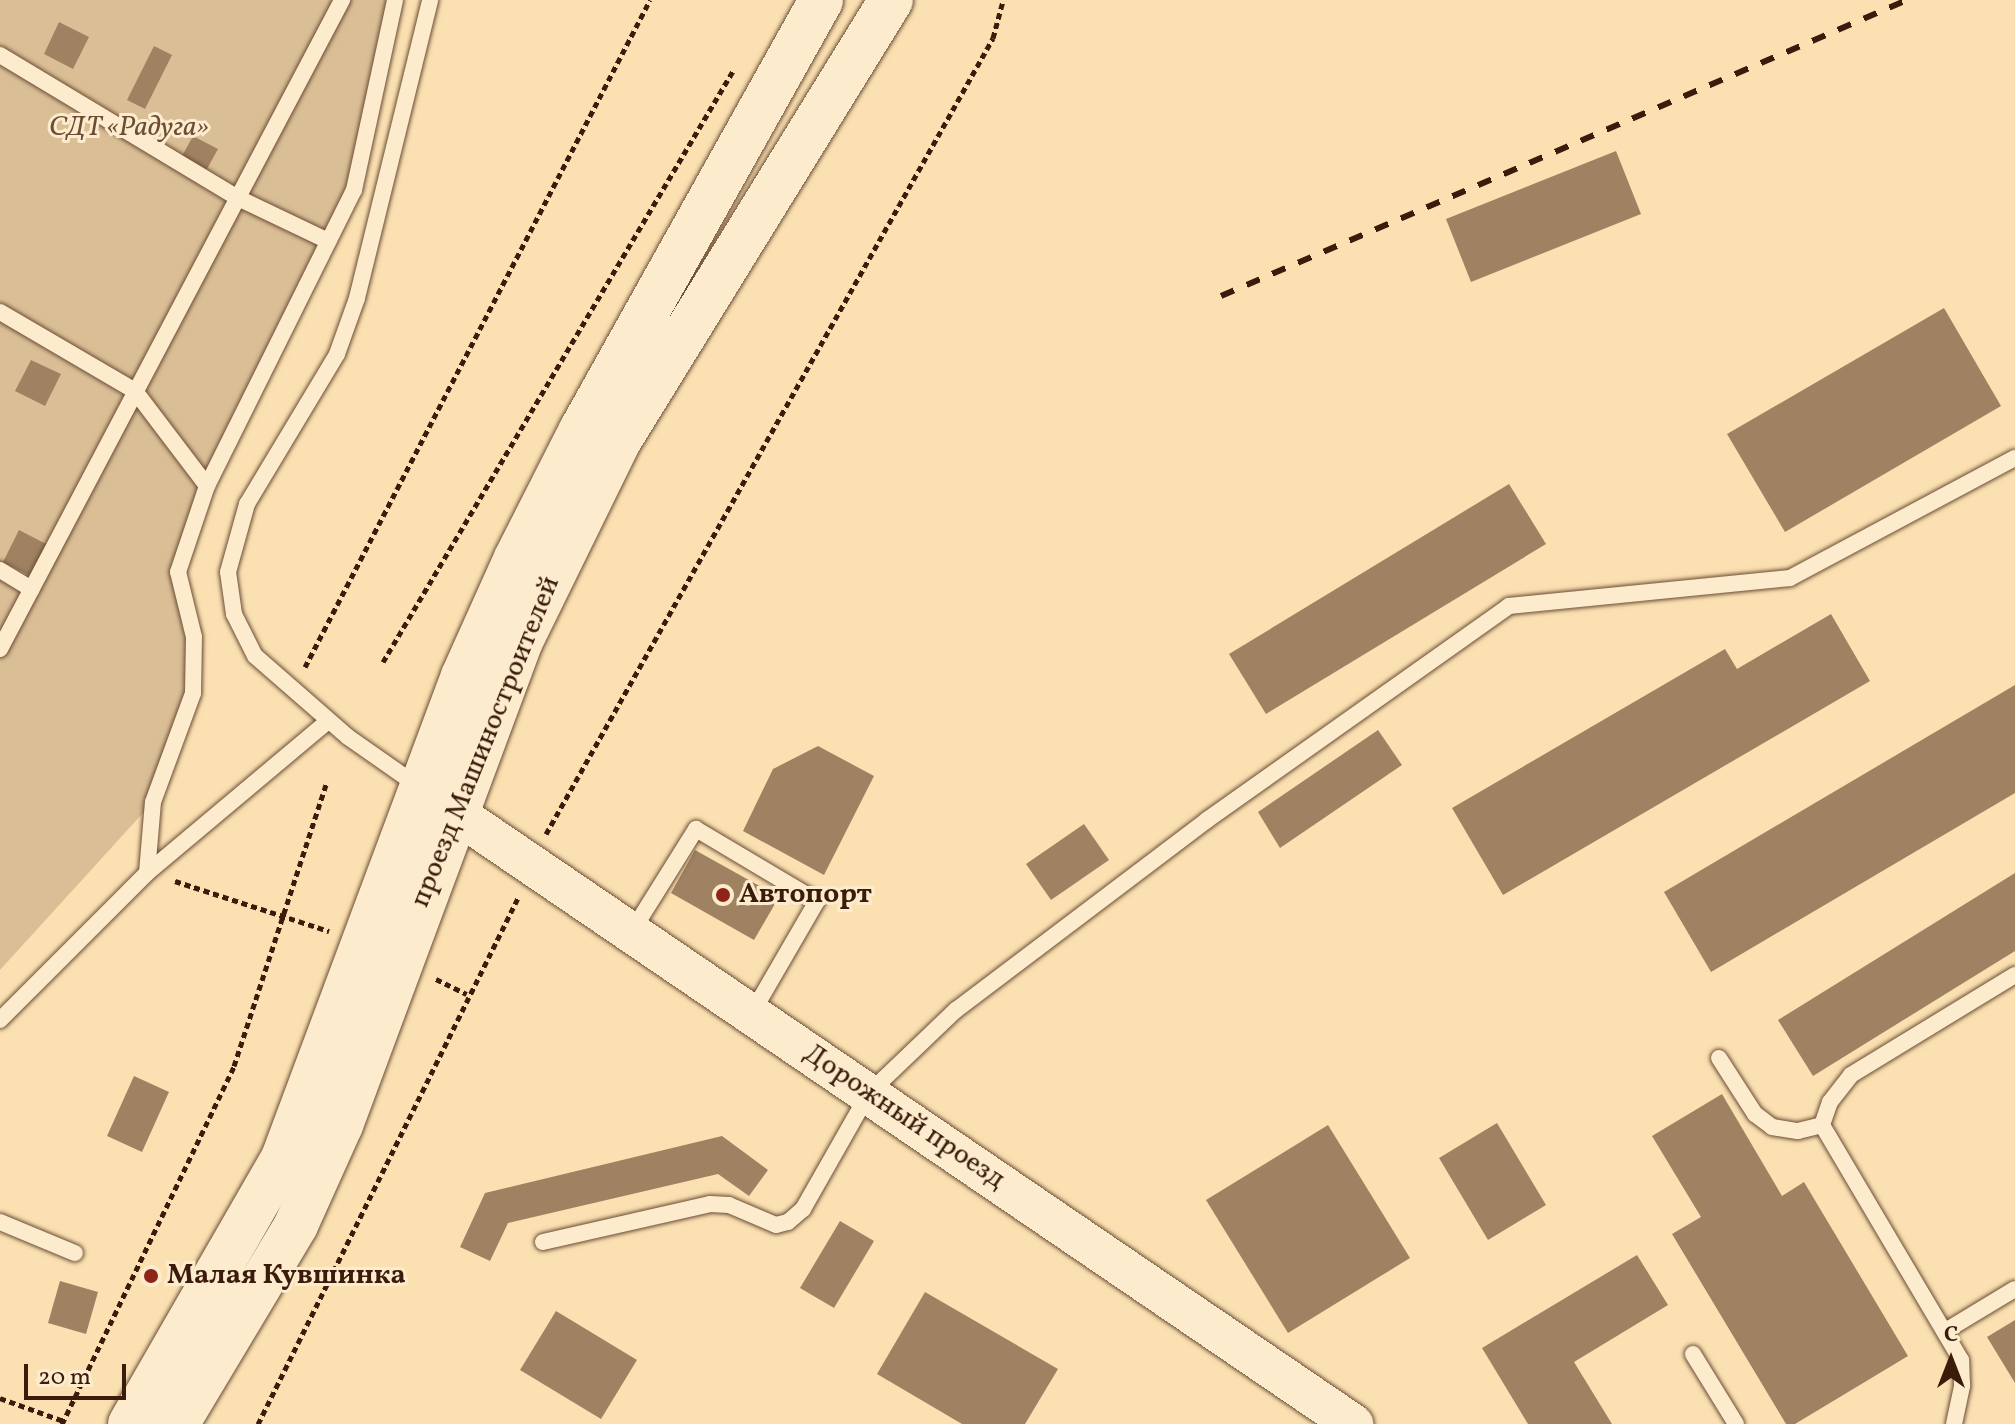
<!DOCTYPE html>
<meta charset="utf-8">
<style>
body{margin:0}
#map{position:relative;width:2015px;height:1424px;overflow:hidden;background:#fbe1b2;font-family:Vollkorn,serif}
div>[style]{position:absolute}
.green>*{inset:0;background:#dabf96}
.building>*{inset:0;background:#9f8262}
.path>*{height:5px;margin-top:-2.5px;transform-origin:0;background:repeating-linear-gradient(90deg,#3b1b0b 0 6px,transparent 0 10px)}
.roads{filter:drop-shadow(0 0 2px #6b4c35) drop-shadow(0 0 2px #6b4c35)}
.service>*{height:16px;margin:-8px;padding:0 8px;transform-origin:8px;border-radius:8px;background:#fceccd}
.tertiary>*{height:40px;margin:-20px;padding:0 20px;transform-origin:20px;border-radius:20px;background:#fceccd}
.secondary>*{height:44px;margin:-22px;padding:0 22px;transform-origin:22px;border-radius:22px;background:#fceccd}
.rail>*{height:6px;margin-top:-3px;transform-origin:0;background:repeating-linear-gradient(90deg,#3b1b0b 0 14px,transparent 0 28px)}
.dots>*{width:22px;height:22px;translate:-50% -50%;box-sizing:border-box;border:4px solid #fceccd;border-radius:50%}
span{translate:-50% -50%;white-space:nowrap;text-align:center;line-height:1.15;-webkit-text-stroke:6px #fceccd;paint-order:stroke}
.park-label{font-size:28px;color:#6b4c35;font-style:italic}
.street-label{font-size:28px;color:#3b1b0b}
.poi-label{font-size:28px;color:#3b1b0b;font-weight:700}
.left{translate:0 -50%;text-align:left}
.north{position:absolute;left:1911px;top:1320px;width:80px;height:80px;-webkit-text-stroke:6px #fceccd;paint-order:stroke;rotate:0deg;font-size:22px;font-weight:700;line-height:32px;text-align:center;color:#3b1b0b}
.north::after{content:'';display:block;margin:auto;width:28px;height:36px;background:#3b1b0b;clip-path:polygon(50% 0,100% 100%,50% 72%,0 100%)}
.scale{position:absolute;left:24px;top:1364px;width:102px;height:36px;box-sizing:border-box;border:4px solid #3b1b0b;border-top:0;padding-left:10px;font-size:24px;line-height:28px;white-space:nowrap;color:#3b1b0b;-webkit-text-stroke:6px #fceccd;paint-order:stroke}
</style>
<div id="map">
<div class="green">
<i style="clip-path:polygon(0 0,395px 0,354px 190px,207px 486px,178px 572px,193px 693px,153px 802px,0 970px)"></i>
</div>
<div class="building">
<i style="clip-path:polygon(59px 22px,89px 37px,73px 69px,44px 54px)"></i>
<i style="clip-path:polygon(154px 46px,172px 55px,145px 109px,127px 100px)"></i>
<i style="clip-path:polygon(193px 136px,218px 149px,207px 169px,182px 156px)"></i>
<i style="clip-path:polygon(1616px 151px,1641px 214px,1471px 282px,1446px 219px)"></i>
<i style="clip-path:polygon(1944px 308px,2001px 406px,1785px 532px,1727px 434px)"></i>
<i style="clip-path:polygon(31px 360px,61px 374px,45px 406px,15px 391px)"></i>
<i style="clip-path:polygon(1509px 484px,1546px 544px,1266px 714px,1229px 654px)"></i>
<i style="clip-path:polygon(19px 530px,48px 545px,33px 577px,3px 562px)"></i>
<i style="clip-path:polygon(1831px 614px,1870px 681px,1503px 895px,1452px 808px,1725px 649px,1737px 669px)"></i>
<i style="clip-path:polygon(2015px 685px,2015px 793px,1711px 972px,1664px 892px)"></i>
<i style="clip-path:polygon(1378px 730px,1402px 765px,1280px 848px,1258px 812px)"></i>
<i style="clip-path:polygon(818px 746px,874px 776px,824px 875px,743px 831px,773px 769px)"></i>
<i style="clip-path:polygon(1084px 824px,1109px 860px,1051px 900px,1026px 864px)"></i>
<i style="clip-path:polygon(695px 850px,779px 897px,754px 940px,671px 893px)"></i>
<i style="clip-path:polygon(2015px 873px,2015px 951px,1813px 1076px,1778px 1020px)"></i>
<i style="clip-path:polygon(134px 1076px,169px 1092px,142px 1152px,107px 1136px)"></i>
<i style="clip-path:polygon(1722px 1094px,1782px 1196px,1804px 1182px,1908px 1356px,1795px 1424px,1786px 1424px,1672px 1234px,1701px 1217px,1652px 1136px)"></i>
<i style="clip-path:polygon(1497px 1123px,1546px 1205px,1488px 1240px,1439px 1158px)"></i>
<i style="clip-path:polygon(1328px 1125px,1410px 1258px,1288px 1333px,1206px 1200px)"></i>
<i style="clip-path:polygon(722px 1136px,768px 1170px,749px 1196px,718px 1174px,508px 1223px,490px 1261px,460px 1247px,485px 1193px)"></i>
<i style="clip-path:polygon(840px 1221px,874px 1241px,834px 1308px,800px 1288px)"></i>
<i style="clip-path:polygon(1637px 1255px,1668px 1305px,1574px 1362px,1612px 1424px,1528px 1424px,1482px 1348px)"></i>
<i style="clip-path:polygon(60px 1281px,98px 1292px,86px 1334px,48px 1323px)"></i>
<i style="clip-path:polygon(925px 1292px,1058px 1369px,1025px 1424px,962px 1424px,877px 1374px)"></i>
<i style="clip-path:polygon(556px 1311px,637px 1360px,601px 1419px,520px 1370px)"></i>
<i style="clip-path:polygon(2015px 1320px,2015px 1383px,1987px 1337px)"></i>
</div>
<div class="path">
<i style="left:383px;top:662px;width:687px;rotate:-59.37deg"></i>
<i style="left:305px;top:667px;width:751px;rotate:-62.65deg"></i>
<i style="left:546px;top:834px;width:913px;rotate:-60.68deg"></i>
<i style="left:993px;top:38px;width:39px;rotate:-75deg"></i>
<i style="left:175px;top:881px;width:162px;rotate:18deg"></i>
<i style="left:436px;top:979px;width:34px;rotate:26deg"></i>
<i style="left:0;top:1398px;width:68px;rotate:19.8deg"></i>
<i style="left:62px;top:1424px;width:397px;rotate:-64.3deg"></i>
<i style="left:234px;top:1066px;width:297px;rotate:-71.9deg"></i>
<i style="left:258px;top:1424px;width:587px;rotate:-63.7deg"></i>
</div>
<div class="roads">
<div class="service">
<i style="left:0;top:55px;width:278px;rotate:31deg"></i>
<i style="left:238px;top:198px;width:100px;rotate:25.5deg"></i>
<i style="left:0;top:312px;width:156px;rotate:30.3deg"></i>
<i style="left:135px;top:391px;width:119px;rotate:52.8deg"></i>
<i style="left:0;top:570px;width:37px;rotate:31deg"></i>
<i style="left:0;top:649px;width:734px;rotate:-62.21deg"></i>
<i style="left:418px;top:786px;width:85px;rotate:-145deg"></i>
<i style="left:348px;top:737px;width:123px;rotate:-138.9deg"></i>
<i style="left:255px;top:656px;width:47px;rotate:-116.6deg"></i>
<i style="left:234px;top:614px;width:42px;rotate:-98.1deg"></i>
<i style="left:228px;top:572px;width:71px;rotate:-74.4deg"></i>
<i style="left:247px;top:504px;width:175px;rotate:-59deg"></i>
<i style="left:337px;top:354px;width:59px;rotate:-70.3deg"></i>
<i style="left:357px;top:298px;width:307px;rotate:-76.2deg"></i>
<i style="left:147px;top:873px;width:71px;rotate:-85.2deg"></i>
<i style="left:153px;top:802px;width:116px;rotate:-69.8deg"></i>
<i style="left:193px;top:693px;width:56px;rotate:-89deg"></i>
<i style="left:194px;top:637px;width:67px;rotate:-103.8deg"></i>
<i style="left:178px;top:572px;width:91px;rotate:-71.4deg"></i>
<i style="left:207px;top:486px;width:330px;rotate:-63.6deg"></i>
<i style="left:354px;top:190px;width:194px;rotate:-77.8deg"></i>
<i style="left:631px;top:933px;width:123px;rotate:-58deg"></i>
<i style="left:696px;top:829px;width:141px;rotate:30.8deg"></i>
<i style="left:817px;top:901px;width:129px;rotate:120.1deg"></i>
<i style="left:0;top:1020px;width:208px;rotate:-45deg"></i>
<i style="left:147px;top:873px;width:236px;rotate:-40deg"></i>
<i style="left:1719px;top:1058px;width:67px;rotate:57.3deg"></i>
<i style="left:1755px;top:1114px;width:21px;rotate:37deg"></i>
<i style="left:1772px;top:1127px;width:26px;rotate:9deg"></i>
<i style="left:1798px;top:1131px;width:25px;rotate:-14deg"></i>
<i style="left:0;top:1222px;width:81px;rotate:22.5deg"></i>
<i style="left:543px;top:1242px;width:171px;rotate:-12.8deg"></i>
<i style="left:710px;top:1204px;width:19px;rotate:3deg"></i>
<i style="left:729px;top:1205px;width:51px;rotate:23.1deg"></i>
<i style="left:776px;top:1225px;width:12px;rotate:-14deg"></i>
<i style="left:788px;top:1222px;width:20px;rotate:-41deg"></i>
<i style="left:803px;top:1209px;width:133px;rotate:-60.4deg"></i>
<i style="left:869px;top:1093px;width:120px;rotate:-43.7deg"></i>
<i style="left:956px;top:1010px;width:315px;rotate:-37.1deg"></i>
<i style="left:1207px;top:820px;width:370px;rotate:-35.3deg"></i>
<i style="left:1509px;top:606px;width:282px;rotate:-5.7deg"></i>
<i style="left:1790px;top:578px;width:255px;rotate:-28.1deg"></i>
<i style="left:1947px;top:1330px;width:79px;rotate:-31.1deg"></i>
<i style="left:1693px;top:1354px;width:82px;rotate:58.4deg"></i>
<i style="left:1954px;top:1424px;width:40px;rotate:-78deg"></i>
<i style="left:1962px;top:1385px;width:25px;rotate:-92deg"></i>
<i style="left:1961px;top:1360px;width:273px;rotate:-120.6deg"></i>
<i style="left:1822px;top:1125px;width:24px;rotate:-71deg"></i>
<i style="left:1830px;top:1102px;width:34px;rotate:-52deg"></i>
<i style="left:1851px;top:1075px;width:192px;rotate:-31.4deg"></i>
</div>
<div class="tertiary">
<i style="left:454px;top:812px;width:1088px;rotate:34.25deg"></i>
</div>
<div class="secondary">
<i style="left:130px;top:1424px;width:307px;rotate:-60.1deg"></i>
<i style="left:283px;top:1158px;width:515px;rotate:-69.52deg"></i>
<i style="left:463px;top:676px;width:129px;rotate:-65.8deg"></i>
<i style="left:516px;top:558px;width:144px;rotate:-63.1deg"></i>
<i style="left:581px;top:430px;width:492px;rotate:-60.8deg"></i>
<i style="left:177px;top:1424px;width:232px;rotate:-59.1deg"></i>
<i style="left:296px;top:1225px;width:110px;rotate:-65.8deg"></i>
<i style="left:341px;top:1125px;width:516px;rotate:-69.6deg"></i>
<i style="left:521px;top:641px;width:223px;rotate:-63.9deg"></i>
<i style="left:619px;top:441px;width:518px;rotate:-58.33deg"></i>
</div>
</div>
<div class="rail">
<i style="left:1221px;top:296px;width:747px;rotate:-23.34deg"></i>
</div>
<div class="dots">
<i style="left:723px;top:895px;background:#8f2418"></i>
<i style="left:151px;top:1276px;background:#8f2418"></i>
</div>
<div class="park-label">
<span style="left:129px;top:128px">СДТ «Радуга»</span>
</div>
<div class="street-label">
<span style="left:486px;top:742px;rotate:-68deg">проезд Машиностроителей</span>
<span style="left:904px;top:1117px;rotate:34deg">Дорожный проезд</span>
</div>
<div class="poi-label">
<span class="left" style="left:739px;top:895px">Автопорт</span>
<span class="left" style="left:167px;top:1276px">Малая Кувшинка</span>
</div>
<div class="north">С</div>
<div class="scale">20 m</div>
</div>
